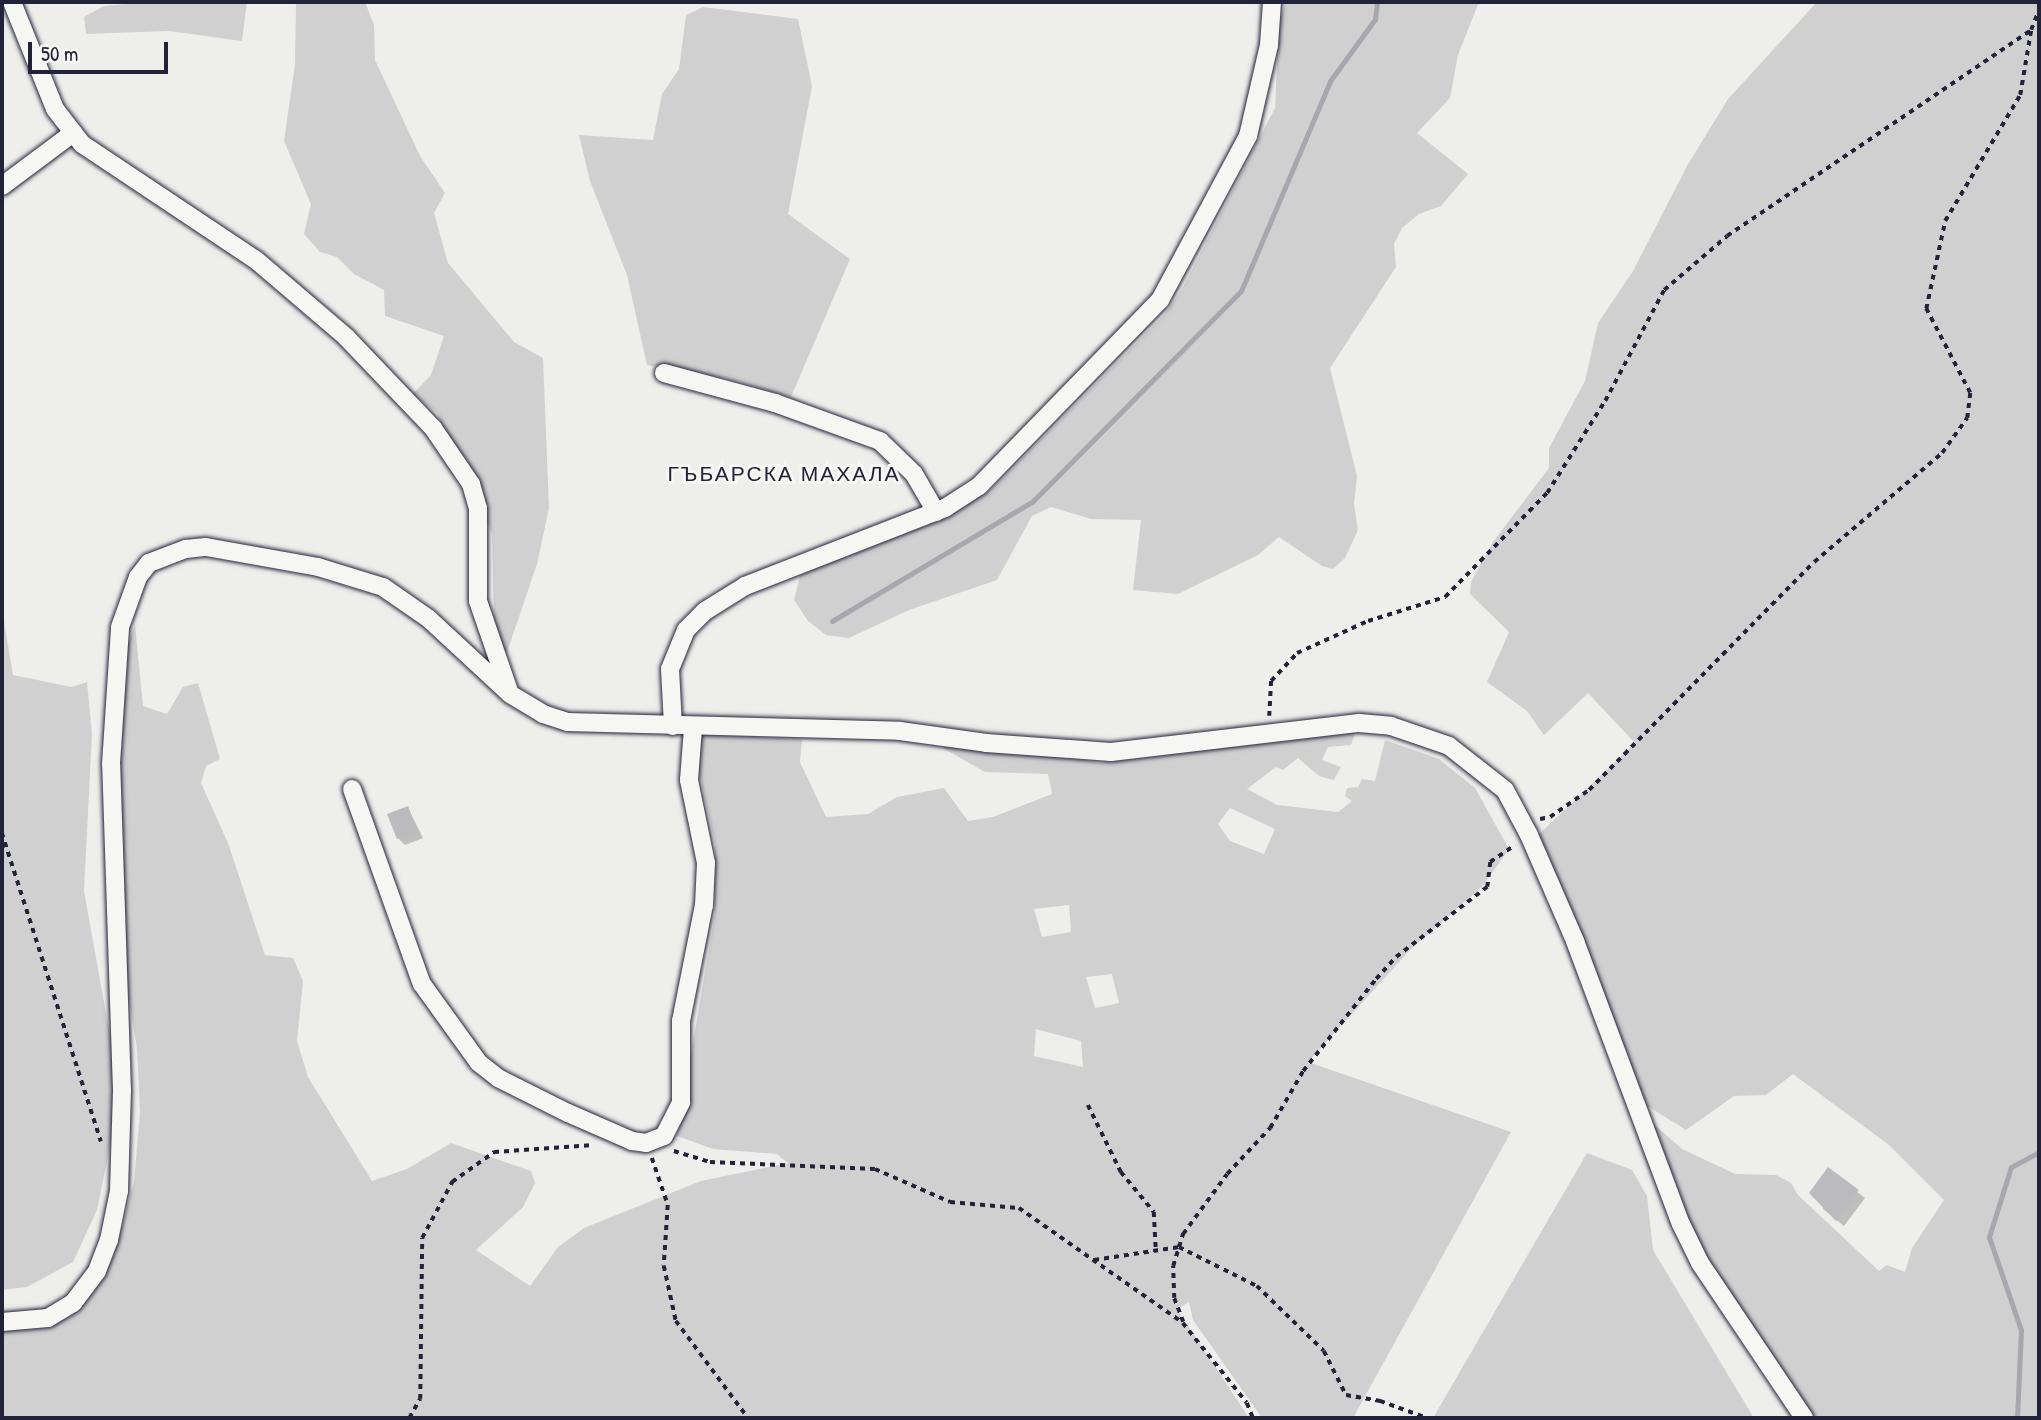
<!DOCTYPE html>
<meta charset="utf-8">
<style>
body{margin:0}
#map{position:relative;width:2041px;height:1420px;overflow:hidden;background:#eeeeeb;font-family:"Patrick Hand",sans-serif}
div>[style]{position:absolute}
.green>*{inset:0;background:#d0d0d1}
.shadow>*{inset:0;background:#0003}
.stream>*{height:5px;margin:-2.5px;padding:0 2.5px;transform-origin:2.5px;border-radius:2.5px;background:#a7a7af}
.building>*{inset:0;background:#bbbbbf}
.path>*{height:3.5px;margin-top:-1.75px;transform-origin:0;background:repeating-linear-gradient(90deg,#22223b 0 5px,transparent 0 10px)}
.roads{filter:drop-shadow(0 0 2px #22223b) drop-shadow(0 0 2px #22223b)}
.minor>*{height:18px;margin:-9px;padding:0 9px;transform-origin:9px;border-radius:9px;background:#f6f6f2}
span{translate:-50% -50%;white-space:nowrap;text-align:center;line-height:1.15;-webkit-text-stroke:6px #f6f6f2;paint-order:stroke}
.neighbourhood-label{font-size:21px;color:#22223b;letter-spacing:2px}
.frame{position:absolute;inset:0;border:4px solid #22223b;pointer-events:none}
.scale{position:absolute;left:28px;top:42px;width:140px;height:32px;box-sizing:border-box;border:4px solid #22223b;border-top:0;padding-left:9px;font-size:21px;line-height:24px;white-space:nowrap;color:#22223b;-webkit-text-stroke:5px #f6f6f2;paint-order:stroke}
</style>
<div id="map">
<div class="green">
<i style="clip-path:polygon(147px 2px,247px 2px,242px 41px,169px 31px,86px 34px,84px 17px,104px 6px)"></i>
<i style="clip-path:polygon(296px 2px,365px 2px,374px 25px,375px 60px,420px 156px,445px 193px,434px 213px,448px 263px,514px 342px,543px 358px,549px 508px,537px 564px,505px 658px,494px 628px,492px 534px,437px 413px,413px 394px,431px 375px,444px 336px,385px 316px,384px 290px,354px 274px,337px 257px,320px 252px,304px 234px,311px 204px,284px 141px,295px 64px)"></i>
<i style="clip-path:polygon(1286px 2px,1479px 2px,1458px 55px,1450px 98px,1417px 133px,1468px 174px,1441px 206px,1419px 214px,1402px 228px,1394px 244px,1396px 267px,1330px 368px,1357px 476px,1354px 504px,1358px 530px,1345px 558px,1333px 569px,1322px 566px,1279px 537px,1258px 555px,1178px 594px,1133px 590px,1141px 520px,1091px 519px,1051px 507px,1032px 516px,997px 580px,909px 610px,849px 638px,826px 635px,808px 621px,794px 600px,800px 576px,813px 565px,990px 491px,1164px 315px,1181px 291px,1275px 108px,1279px 22px)"></i>
<i style="clip-path:polygon(1817px 2px,2039px 2px,2039px 1418px,1811px 1418px,1696px 1248px,1638px 1110px,1682px 1149px,1735px 1174px,1776px 1175px,1791px 1183px,1798px 1195px,1879px 1271px,1887px 1265px,1905px 1272px,1912px 1248px,1944px 1200px,1889px 1145px,1793px 1074px,1766px 1095px,1734px 1096px,1686px 1130px,1633px 1097px,1534px 839px,1635px 743px,1588px 693px,1544px 735px,1527px 711px,1487px 682px,1509px 632px,1470px 594px,1471px 582px,1493px 542px,1549px 468px,1549px 448px,1585px 381px,1598px 323px,1633px 271px,1687px 166px,1728px 99px)"></i>
<i style="clip-path:polygon(703px 7px,798px 19px,812px 86px,788px 214px,850px 259px,791px 397px,725px 378px,647px 365px,627px 275px,590px 181px,579px 135px,653px 140px,662px 94px,679px 69px,686px 15px)"></i>
<i style="clip-path:polygon(2px 609px,13px 675px,72px 687px,87px 682px,92px 734px,84px 891px,113px 1052px,113px 1132px,97px 1210px,73px 1262px,27px 1287px,2px 1290px)"></i>
<i style="clip-path:polygon(evenodd,135px 625px,143px 706px,167px 714px,183px 687px,198px 683px,220px 759px,206px 766px,201px 783px,228px 843px,265px 955px,293px 958px,303px 981px,297px 1041px,308px 1077px,372px 1181px,407px 1169px,451px 1143px,531px 1171px,535px 1183px,523px 1207px,476px 1250px,530px 1286px,558px 1247px,584px 1228px,701px 1181px,788px 1163px,777px 1154px,713px 1149px,677px 1136px,715px 914px,715px 844px,691px 734px,802px 739px,800px 762px,826px 817px,868px 814px,897px 797px,944px 788px,968px 821px,993px 817px,1052px 794px,1048px 774px,985px 772px,941px 747px,1039px 751px,1099px 763px,1350px 732px,1355px 733px,1351px 745px,1328px 747px,1322px 760px,1341px 767px,1334px 780px,1319px 776px,1298px 758px,1283px 770px,1276px 767px,1247px 789px,1277px 805px,1338px 812px,1352px 801px,1345px 796px,1347px 788px,1358px 787px,1362px 779px,1375px 781px,1385px 740px,1439px 759px,1475px 788px,1509px 849px,1482px 887px,1411px 949px,1308px 1062px,1511px 1132px,1353px 1418px,1262px 1418px,1193px 1320px,1189px 1302px,1177px 1309px,1249px 1418px,2px 1418px,2px 1327px,88px 1295px,119px 1238px,134px 1182px,140px 1112px,137px 1048px,115px 914px,122px 659px,135px 625px,1230px 808px,1275px 829px,1264px 854px,1230px 841px,1218px 824px,1230px 808px,135px 625px,1069px 905px,1071px 932px,1042px 937px,1034px 909px,1069px 905px,135px 625px,1112px 974px,1119px 1003px,1095px 1008px,1086px 977px,1112px 974px,135px 625px,1036px 1029px,1081px 1041px,1083px 1067px,1034px 1056px,1036px 1029px)"></i>
<i style="clip-path:polygon(1587px 1153px,1632px 1170px,1647px 1196px,1653px 1250px,1754px 1418px,1433px 1418px)"></i>
</div>
<div class="shadow">
<i style="clip-path:polygon(408px 808px,423px 838px,405px 845px,398px 838px)"></i>
<i style="clip-path:polygon(1829px 1170px,1865px 1198px,1844px 1226px,1823px 1209px)"></i>
</div>
<div class="stream">
<i style="left:832px;top:621px;width:233px;rotate:-30.8deg"></i>
<i style="left:1032px;top:502px;width:297px;rotate:-45.3deg"></i>
<i style="left:1241px;top:291px;width:228px;rotate:-67deg"></i>
<i style="left:1330px;top:81px;width:77px;rotate:-54deg"></i>
<i style="left:1375px;top:19px;width:17px;rotate:-83deg"></i>
<i style="left:2017px;top:1418px;width:88px;rotate:-87.4deg"></i>
<i style="left:2021px;top:1330px;width:98px;rotate:-109deg"></i>
<i style="left:1989px;top:1237px;width:73px;rotate:-72.6deg"></i>
<i style="left:2011px;top:1167px;width:32px;rotate:-28deg"></i>
</div>
<div class="building">
<i style="clip-path:polygon(408px 806px,417px 831px,397px 839px,387px 814px)"></i>
<i style="clip-path:polygon(1828px 1167px,1859px 1190px,1836px 1221px,1809px 1193px)"></i>
</div>
<div class="path">
<i style="left:1269px;top:716px;width:35px;rotate:-87deg"></i>
<i style="left:1271px;top:681px;width:38px;rotate:-47deg"></i>
<i style="left:1297px;top:653px;width:78px;rotate:-24.3deg"></i>
<i style="left:1368px;top:621px;width:81px;rotate:-17.3deg"></i>
<i style="left:1445px;top:597px;width:146px;rotate:-45.6deg"></i>
<i style="left:1547px;top:493px;width:109px;rotate:-57.8deg"></i>
<i style="left:1605px;top:401px;width:126px;rotate:-62deg"></i>
<i style="left:1664px;top:290px;width:83px;rotate:-40.6deg"></i>
<i style="left:1727px;top:236px;width:367px;rotate:-34.1deg"></i>
<i style="left:1540px;top:819px;width:10px;rotate:-11deg"></i>
<i style="left:1550px;top:817px;width:47px;rotate:-34.7deg"></i>
<i style="left:1589px;top:790px;width:320px;rotate:-45.4deg"></i>
<i style="left:1814px;top:562px;width:168px;rotate:-40.4deg"></i>
<i style="left:1942px;top:453px;width:43px;rotate:-54.5deg"></i>
<i style="left:1967px;top:418px;width:25px;rotate:-83deg"></i>
<i style="left:1970px;top:393px;width:95px;rotate:-117.6deg"></i>
<i style="left:1926px;top:309px;width:90px;rotate:-77.8deg"></i>
<i style="left:1945px;top:221px;width:147px;rotate:-59.2deg"></i>
<i style="left:2020px;top:95px;width:66px;rotate:-80.4deg"></i>
<i style="left:2031px;top:30px;width:22px;rotate:-69deg"></i>
<i style="left:2px;top:833px;width:324px;rotate:72.2deg"></i>
<i style="left:1088px;top:1105px;width:75px;rotate:63.8deg"></i>
<i style="left:1121px;top:1172px;width:52px;rotate:50.5deg"></i>
<i style="left:1154px;top:1212px;width:39px;rotate:87deg"></i>
<i style="left:674px;top:1151px;width:38px;rotate:17deg"></i>
<i style="left:710px;top:1162px;width:165px;rotate:2.4deg"></i>
<i style="left:875px;top:1169px;width:82px;rotate:23.7deg"></i>
<i style="left:950px;top:1202px;width:69px;rotate:5deg"></i>
<i style="left:1019px;top:1208px;width:200px;rotate:35deg"></i>
<i style="left:1183px;top:1323px;width:102px;rotate:51.3deg"></i>
<i style="left:1247px;top:1403px;width:16px;rotate:68deg"></i>
<i style="left:652px;top:1158px;width:50px;rotate:71.2deg"></i>
<i style="left:668px;top:1205px;width:61px;rotate:93.8deg"></i>
<i style="left:664px;top:1266px;width:56px;rotate:77.7deg"></i>
<i style="left:676px;top:1321px;width:121px;rotate:53.4deg"></i>
<i style="left:1094px;top:1260px;width:86px;rotate:-8.7deg"></i>
<i style="left:1179px;top:1247px;width:87px;rotate:26.6deg"></i>
<i style="left:1257px;top:1286px;width:93px;rotate:44.1deg"></i>
<i style="left:1324px;top:1351px;width:49px;rotate:63.4deg"></i>
<i style="left:1346px;top:1395px;width:35px;rotate:10deg"></i>
<i style="left:1380px;top:1401px;width:50px;rotate:19.9deg"></i>
<i style="left:1183px;top:1322px;width:26px;rotate:-111deg"></i>
<i style="left:1174px;top:1298px;width:32px;rotate:-92deg"></i>
<i style="left:1173px;top:1266px;width:34px;rotate:-73deg"></i>
<i style="left:1183px;top:1234px;width:74px;rotate:-53.7deg"></i>
<i style="left:1227px;top:1174px;width:63px;rotate:-46.9deg"></i>
<i style="left:1270px;top:1128px;width:66px;rotate:-59.9deg"></i>
<i style="left:1303px;top:1071px;width:117px;rotate:-51.6deg"></i>
<i style="left:1376px;top:979px;width:30px;rotate:-48deg"></i>
<i style="left:1396px;top:957px;width:115px;rotate:-37.6deg"></i>
<i style="left:1487px;top:887px;width:25px;rotate:-83deg"></i>
<i style="left:1490px;top:862px;width:30px;rotate:-34deg"></i>
<i style="left:409px;top:1418px;width:22px;rotate:-60deg"></i>
<i style="left:420px;top:1399px;width:161px;rotate:-89.3deg"></i>
<i style="left:422px;top:1238px;width:64px;rotate:-61.8deg"></i>
<i style="left:452px;top:1182px;width:52px;rotate:-35.5deg"></i>
<i style="left:494px;top:1152px;width:100px;rotate:-4deg"></i>
</div>
<div class="roads">
<div class="minor">
<i style="left:12px;top:2px;width:115px;rotate:68.1deg"></i>
<i style="left:55px;top:109px;width:44px;rotate:52.4deg"></i>
<i style="left:82px;top:144px;width:209px;rotate:33.7deg"></i>
<i style="left:256px;top:260px;width:118px;rotate:40.5deg"></i>
<i style="left:346px;top:337px;width:126px;rotate:46.3deg"></i>
<i style="left:433px;top:428px;width:68px;rotate:55.8deg"></i>
<i style="left:471px;top:484px;width:25px;rotate:74deg"></i>
<i style="left:478px;top:508px;width:93px;rotate:90deg"></i>
<i style="left:478px;top:601px;width:95px;rotate:71deg"></i>
<i style="left:2px;top:186px;width:89px;rotate:-36.7deg"></i>
<i style="left:664px;top:373px;width:115px;rotate:15.1deg"></i>
<i style="left:775px;top:403px;width:112px;rotate:19.9deg"></i>
<i style="left:880px;top:441px;width:47px;rotate:44.1deg"></i>
<i style="left:914px;top:474px;width:44px;rotate:59.9deg"></i>
<i style="left:673px;top:726px;width:57px;rotate:-93deg"></i>
<i style="left:670px;top:669px;width:42px;rotate:-67.7deg"></i>
<i style="left:686px;top:630px;width:27px;rotate:-45deg"></i>
<i style="left:705px;top:611px;width:47px;rotate:-32deg"></i>
<i style="left:745px;top:586px;width:215px;rotate:-21.3deg"></i>
<i style="left:945px;top:508px;width:40px;rotate:-32.9deg"></i>
<i style="left:979px;top:486px;width:260px;rotate:-45.8deg"></i>
<i style="left:1160px;top:300px;width:186px;rotate:-61.8deg"></i>
<i style="left:1248px;top:136px;width:93px;rotate:-77deg"></i>
<i style="left:1269px;top:45px;width:43px;rotate:-86deg"></i>
<i style="left:352px;top:789px;width:207px;rotate:70.3deg"></i>
<i style="left:422px;top:984px;width:97px;rotate:54.2deg"></i>
<i style="left:479px;top:1063px;width:24px;rotate:38deg"></i>
<i style="left:498px;top:1078px;width:78px;rotate:26.6deg"></i>
<i style="left:568px;top:1113px;width:70px;rotate:23.6deg"></i>
<i style="left:632px;top:1141px;width:14px;rotate:8deg"></i>
<i style="left:646px;top:1143px;width:19px;rotate:-21deg"></i>
<i style="left:664px;top:1136px;width:38px;rotate:-63deg"></i>
<i style="left:681px;top:1102px;width:81px;rotate:-90deg"></i>
<i style="left:681px;top:1021px;width:118px;rotate:-78.8deg"></i>
<i style="left:704px;top:905px;width:42px;rotate:-87.3deg"></i>
<i style="left:706px;top:863px;width:85px;rotate:-101.6deg"></i>
<i style="left:689px;top:780px;width:52px;rotate:-85.6deg"></i>
<i style="left:2px;top:1322px;width:46px;rotate:-5deg"></i>
<i style="left:48px;top:1318px;width:29px;rotate:-31deg"></i>
<i style="left:73px;top:1303px;width:40px;rotate:-53deg"></i>
<i style="left:97px;top:1271px;width:33px;rotate:-69deg"></i>
<i style="left:109px;top:1240px;width:50px;rotate:-78.5deg"></i>
<i style="left:119px;top:1191px;width:100px;rotate:-88.3deg"></i>
<i style="left:122px;top:1091px;width:327px;rotate:-91.9deg"></i>
<i style="left:111px;top:764px;width:137px;rotate:-86.2deg"></i>
<i style="left:120px;top:627px;width:53px;rotate:-70.2deg"></i>
<i style="left:138px;top:577px;width:18px;rotate:-52deg"></i>
<i style="left:149px;top:563px;width:40px;rotate:-21deg"></i>
<i style="left:186px;top:549px;width:20px;rotate:-6deg"></i>
<i style="left:206px;top:547px;width:114px;rotate:10.1deg"></i>
<i style="left:318px;top:567px;width:68px;rotate:17.1deg"></i>
<i style="left:383px;top:587px;width:56px;rotate:34.8deg"></i>
<i style="left:429px;top:619px;width:110px;rotate:42.8deg"></i>
<i style="left:510px;top:694px;width:39px;rotate:31deg"></i>
<i style="left:543px;top:714px;width:25px;rotate:18deg"></i>
<i style="left:567px;top:722px;width:333px;rotate:1.5deg"></i>
<i style="left:900px;top:731px;width:87px;rotate:7.9deg"></i>
<i style="left:986px;top:743px;width:125px;rotate:4.1deg"></i>
<i style="left:1111px;top:752px;width:250px;rotate:-6.7deg"></i>
<i style="left:1359px;top:723px;width:32px;rotate:5deg"></i>
<i style="left:1391px;top:726px;width:61px;rotate:19deg"></i>
<i style="left:1449px;top:746px;width:71px;rotate:38.2deg"></i>
<i style="left:1505px;top:790px;width:51px;rotate:61.9deg"></i>
<i style="left:1529px;top:835px;width:116px;rotate:66.5deg"></i>
<i style="left:1575px;top:941px;width:302px;rotate:69.5deg"></i>
<i style="left:1681px;top:1224px;width:43px;rotate:64deg"></i>
<i style="left:1700px;top:1263px;width:187px;rotate:56.1deg"></i>
</div>
</div>
<div class="neighbourhood-label">
<span style="left:784px;top:474px">ГЪБАРСКА МАХАЛА</span>
</div>
<div class="frame"></div>
<div class="scale">50 m</div>
</div>
